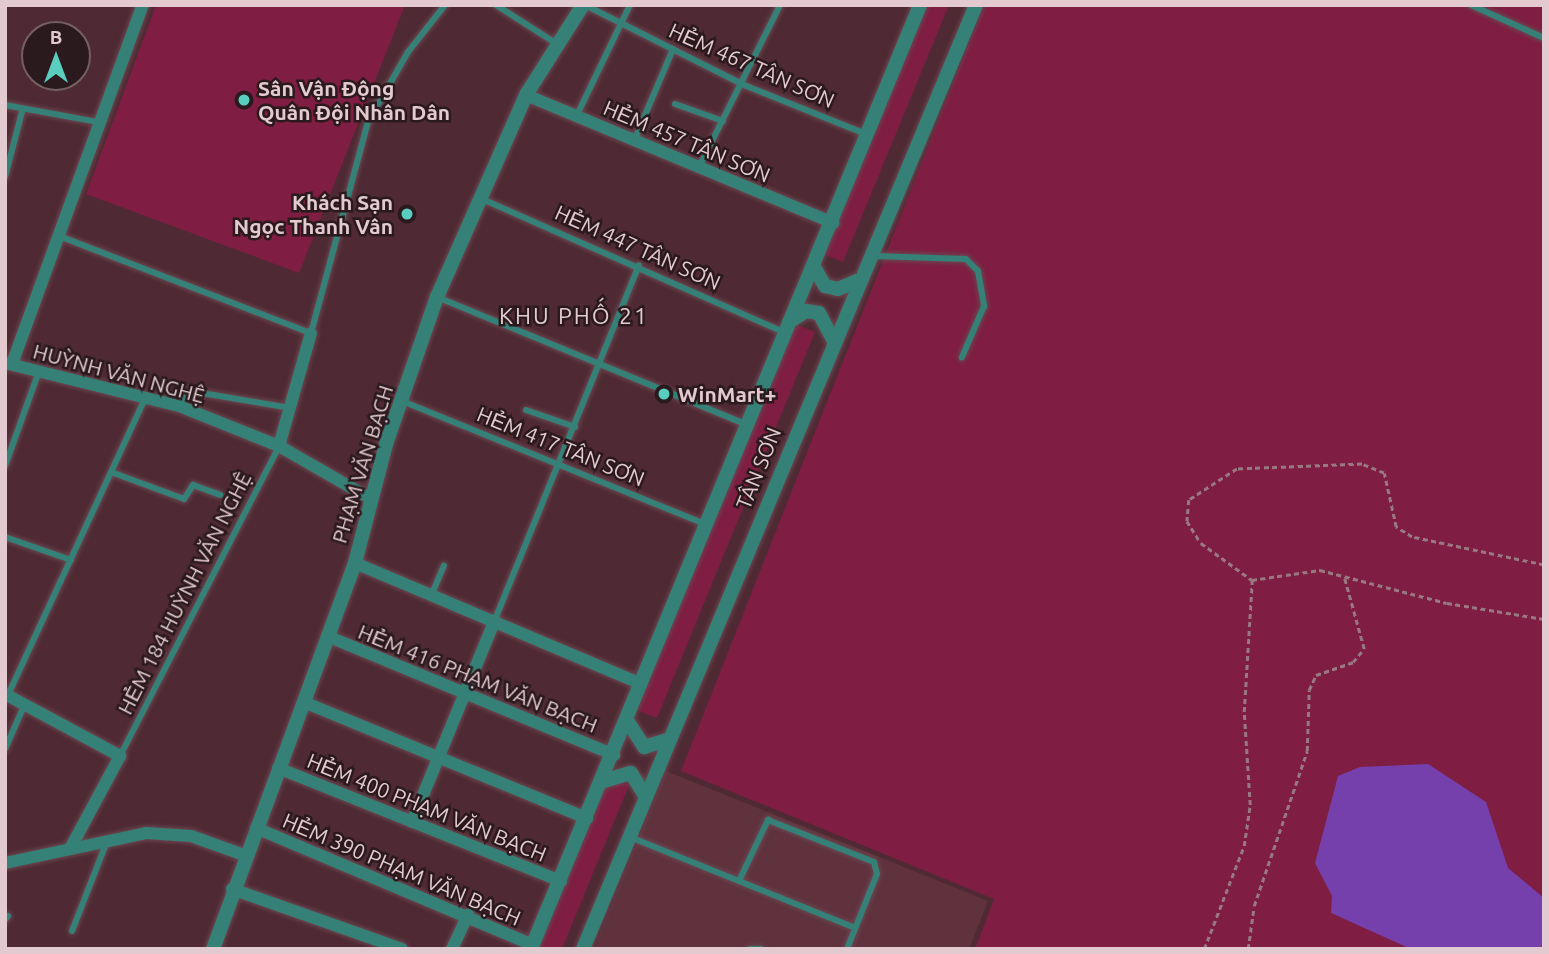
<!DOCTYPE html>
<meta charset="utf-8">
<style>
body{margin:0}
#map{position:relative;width:1549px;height:954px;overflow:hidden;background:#4f2a34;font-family:Ubuntu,sans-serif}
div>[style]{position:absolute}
.built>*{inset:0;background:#5f323e}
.green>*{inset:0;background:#7f1e42}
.water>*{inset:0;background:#753fac}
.path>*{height:2.5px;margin-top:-1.25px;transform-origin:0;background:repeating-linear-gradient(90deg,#987981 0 5px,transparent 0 8.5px)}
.roads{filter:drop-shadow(0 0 2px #6a4750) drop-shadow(0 0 2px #6a4750)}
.service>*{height:6px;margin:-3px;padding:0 3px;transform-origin:3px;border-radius:3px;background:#368177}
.minor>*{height:12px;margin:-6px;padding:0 6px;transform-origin:6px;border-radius:6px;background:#368177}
.tertiary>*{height:14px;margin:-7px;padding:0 7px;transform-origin:7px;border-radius:7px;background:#368177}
.dots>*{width:19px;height:19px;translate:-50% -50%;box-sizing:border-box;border:4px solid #2a191d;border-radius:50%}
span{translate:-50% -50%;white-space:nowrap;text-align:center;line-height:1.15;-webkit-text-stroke:5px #2a191d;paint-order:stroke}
.street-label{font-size:21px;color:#e3cad0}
.poi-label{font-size:21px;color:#e3cad0;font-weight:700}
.left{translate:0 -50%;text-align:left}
.right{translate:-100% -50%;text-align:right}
.neighbourhood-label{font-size:23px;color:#e3cad0;letter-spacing:2px}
.frame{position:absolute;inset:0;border:7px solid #e3cad0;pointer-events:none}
.north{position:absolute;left:21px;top:21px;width:70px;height:70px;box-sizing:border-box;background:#2a191d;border:2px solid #746065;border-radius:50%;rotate:0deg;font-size:19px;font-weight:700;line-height:28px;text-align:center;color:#e3cad0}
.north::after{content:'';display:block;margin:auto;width:24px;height:32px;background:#59cebe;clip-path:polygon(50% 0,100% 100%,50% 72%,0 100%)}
</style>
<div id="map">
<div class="built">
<i style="clip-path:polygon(666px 771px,988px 901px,969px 949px,594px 949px)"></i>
</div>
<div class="green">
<i style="clip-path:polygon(156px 5px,405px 5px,299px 273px,86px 194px)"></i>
<i style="clip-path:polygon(917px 5px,949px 5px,843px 262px,815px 251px)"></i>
<i style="clip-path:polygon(984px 5px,1544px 5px,1544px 949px,975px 949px,994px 899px,681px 771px)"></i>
<i style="clip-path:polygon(787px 321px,815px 332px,657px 718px,632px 708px)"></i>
<i style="clip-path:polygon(604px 777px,629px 785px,562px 949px,533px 949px)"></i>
</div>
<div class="water">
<i style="clip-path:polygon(1428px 764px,1486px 802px,1508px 868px,1544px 898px,1544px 949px,1411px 949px,1331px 913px,1332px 896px,1315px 863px,1338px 776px,1360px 767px)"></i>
</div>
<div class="path">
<i style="left:1544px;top:565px;width:135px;rotate:-168deg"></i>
<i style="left:1412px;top:537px;width:19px;rotate:-148deg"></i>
<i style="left:1396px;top:527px;width:55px;rotate:-102.5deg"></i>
<i style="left:1384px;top:473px;width:24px;rotate:-158deg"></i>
<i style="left:1362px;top:464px;width:125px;rotate:177.7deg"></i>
<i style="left:1237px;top:469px;width:57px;rotate:147.1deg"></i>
<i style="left:1189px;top:500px;width:21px;rotate:95deg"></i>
<i style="left:1187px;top:521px;width:26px;rotate:58deg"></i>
<i style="left:1201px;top:543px;width:63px;rotate:36deg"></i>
<i style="left:1252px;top:580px;width:69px;rotate:-8.4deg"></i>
<i style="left:1320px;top:570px;width:131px;rotate:14.6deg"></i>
<i style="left:1447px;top:603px;width:98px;rotate:9.4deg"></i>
<i style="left:1204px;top:949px;width:110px;rotate:-68.8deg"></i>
<i style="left:1244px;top:846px;width:41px;rotate:-81.7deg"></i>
<i style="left:1250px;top:805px;width:93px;rotate:-93.7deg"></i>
<i style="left:1244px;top:712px;width:132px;rotate:-86.5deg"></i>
<i style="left:1248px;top:949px;width:43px;rotate:-82.1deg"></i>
<i style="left:1254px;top:906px;width:164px;rotate:-71.1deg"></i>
<i style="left:1307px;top:751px;width:61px;rotate:-88.1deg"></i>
<i style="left:1309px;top:690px;width:17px;rotate:-65deg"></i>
<i style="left:1316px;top:675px;width:39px;rotate:-19deg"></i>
<i style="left:1353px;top:662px;width:17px;rotate:-50deg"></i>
<i style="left:1364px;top:649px;width:75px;rotate:-105.5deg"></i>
</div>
<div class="roads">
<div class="service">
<i style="left:496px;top:5px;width:72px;rotate:32.6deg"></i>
<i style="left:585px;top:5px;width:178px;rotate:26.7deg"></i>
<i style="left:744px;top:85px;width:131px;rotate:21.9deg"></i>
<i style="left:1471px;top:5px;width:80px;rotate:24.3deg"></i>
<i style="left:675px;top:104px;width:51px;rotate:19.5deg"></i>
<i style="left:5px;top:105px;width:95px;rotate:10.4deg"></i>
<i style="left:577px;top:115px;width:122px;rotate:-64.3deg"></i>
<i style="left:634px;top:141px;width:100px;rotate:-67deg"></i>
<i style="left:699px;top:167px;width:181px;rotate:-63.4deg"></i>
<i style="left:5px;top:177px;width:71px;rotate:-75.4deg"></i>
<i style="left:482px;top:199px;width:330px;rotate:23.8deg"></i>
<i style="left:59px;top:236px;width:270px;rotate:21.1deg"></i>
<i style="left:311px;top:333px;width:219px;rotate:-74.9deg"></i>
<i style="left:368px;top:122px;width:81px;rotate:-60.3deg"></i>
<i style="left:408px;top:52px;width:60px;rotate:-51.8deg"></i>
<i style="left:874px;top:256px;width:92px;rotate:1.9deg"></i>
<i style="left:966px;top:259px;width:17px;rotate:45deg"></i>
<i style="left:978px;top:271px;width:36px;rotate:80deg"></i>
<i style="left:984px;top:306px;width:56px;rotate:113.3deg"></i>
<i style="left:437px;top:297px;width:333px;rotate:22.4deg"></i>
<i style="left:402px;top:401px;width:327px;rotate:22.1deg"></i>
<i style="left:179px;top:406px;width:19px;rotate:-54deg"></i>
<i style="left:190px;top:391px;width:101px;rotate:9.6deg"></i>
<i style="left:526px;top:410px;width:52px;rotate:19.1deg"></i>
<i style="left:5px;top:466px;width:101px;rotate:-70.3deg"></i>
<i style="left:111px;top:472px;width:78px;rotate:20.3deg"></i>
<i style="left:184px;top:499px;width:17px;rotate:-57deg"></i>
<i style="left:193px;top:485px;width:29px;rotate:20deg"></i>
<i style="left:5px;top:537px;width:70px;rotate:19.2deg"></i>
<i style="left:431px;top:596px;width:33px;rotate:-67deg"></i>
<i style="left:494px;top:622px;width:385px;rotate:-67.9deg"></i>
<i style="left:8px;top:695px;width:326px;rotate:-65.2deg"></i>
<i style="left:5px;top:749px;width:47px;rotate:-66.2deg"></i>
<i style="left:120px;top:756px;width:348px;rotate:-62.8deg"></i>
<i style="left:630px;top:837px;width:243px;rotate:22deg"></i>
<i style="left:739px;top:881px;width:68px;rotate:-64.6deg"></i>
<i style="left:768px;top:820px;width:114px;rotate:21.6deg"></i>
<i style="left:874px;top:862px;width:12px;rotate:76deg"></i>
<i style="left:877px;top:874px;width:81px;rotate:111.8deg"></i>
<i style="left:5px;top:920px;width:5px;rotate:-53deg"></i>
<i style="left:72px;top:931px;width:97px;rotate:-68.7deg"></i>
<i style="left:750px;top:949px;width:11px"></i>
</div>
<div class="minor">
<i style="left:526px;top:95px;width:333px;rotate:22.6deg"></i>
<i style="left:5px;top:363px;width:179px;rotate:13.9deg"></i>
<i style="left:179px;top:406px;width:108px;rotate:21.8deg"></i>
<i style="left:279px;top:446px;width:106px;rotate:29.9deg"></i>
<i style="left:12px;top:364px;width:382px;rotate:-70deg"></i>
<i style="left:279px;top:446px;width:117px;rotate:-74.2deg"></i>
<i style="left:355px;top:563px;width:311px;rotate:22.9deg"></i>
<i style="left:327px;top:636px;width:311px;rotate:22.5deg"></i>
<i style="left:5px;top:694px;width:131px;rotate:28.3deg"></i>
<i style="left:120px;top:756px;width:106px;rotate:118.3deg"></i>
<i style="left:306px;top:703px;width:304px;rotate:22.3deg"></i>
<i style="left:278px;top:768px;width:305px;rotate:21.8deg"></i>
<i style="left:412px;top:822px;width:216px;rotate:-67.7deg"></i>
<i style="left:256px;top:828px;width:301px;rotate:22.9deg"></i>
<i style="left:5px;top:863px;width:144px;rotate:-12deg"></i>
<i style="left:146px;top:833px;width:45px;rotate:3.8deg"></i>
<i style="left:191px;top:836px;width:56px;rotate:19.7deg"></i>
<i style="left:232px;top:889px;width:180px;rotate:19.4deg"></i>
<i style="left:452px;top:949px;width:38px;rotate:-65deg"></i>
</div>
<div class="tertiary">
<i style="left:814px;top:267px;width:22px;rotate:60deg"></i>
<i style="left:825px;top:286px;width:13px;rotate:13deg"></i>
<i style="left:838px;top:289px;width:21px;rotate:-23deg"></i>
<i style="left:789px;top:322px;width:20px;rotate:-33deg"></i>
<i style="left:806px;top:311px;width:13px;rotate:9deg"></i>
<i style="left:819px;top:313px;width:30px;rotate:62deg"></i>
<i style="left:628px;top:722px;width:30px;rotate:57deg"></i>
<i style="left:644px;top:747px;width:27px;rotate:-17deg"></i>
<i style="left:604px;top:781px;width:28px;rotate:-17deg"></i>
<i style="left:631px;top:773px;width:28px;rotate:58deg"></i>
<i style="left:213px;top:949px;width:411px;rotate:-69.8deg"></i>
<i style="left:355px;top:563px;width:123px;rotate:-75.4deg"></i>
<i style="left:386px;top:444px;width:156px;rotate:-70.9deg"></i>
<i style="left:437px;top:297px;width:221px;rotate:-66.2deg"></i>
<i style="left:526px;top:95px;width:107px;rotate:-57.7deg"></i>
<i style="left:531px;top:949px;width:1021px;rotate:-67.6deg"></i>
<i style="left:583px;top:949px;width:1023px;rotate:-67.4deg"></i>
</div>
</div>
<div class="dots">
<i style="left:244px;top:100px;background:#59cebe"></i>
<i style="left:407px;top:214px;background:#59cebe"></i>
<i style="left:664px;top:394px;background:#59cebe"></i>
</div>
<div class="street-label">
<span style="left:752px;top:65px;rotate:24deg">HẺM 467 TÂN SƠN</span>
<span style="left:687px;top:141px;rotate:23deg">HẺM 457 TÂN SƠN</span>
<span style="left:638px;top:247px;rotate:24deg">HẺM 447 TÂN SƠN</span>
<span style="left:119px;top:373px;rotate:15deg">HUỲNH VĂN NGHỆ</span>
<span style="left:561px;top:446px;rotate:22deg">HẺM 417 TÂN SƠN</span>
<span style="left:362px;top:464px;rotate:-73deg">PHẠM VĂN BẠCH</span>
<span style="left:758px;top:468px;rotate:-68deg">TÂN SƠN</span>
<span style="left:184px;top:593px;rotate:-63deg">HẺM 184 HUỲNH VĂN NGHỆ</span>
<span style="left:478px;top:678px;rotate:22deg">HẺM 416 PHẠM VĂN BẠCH</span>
<span style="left:427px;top:807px;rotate:22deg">HẺM 400 PHẠM VĂN BẠCH</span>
<span style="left:402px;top:869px;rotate:23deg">HẺM 390 PHẠM VĂN BẠCH</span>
</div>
<div class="poi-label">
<span class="left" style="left:258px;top:100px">Sân Vận Động<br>Quân Đội Nhân Dân</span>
<span class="right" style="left:393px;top:214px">Khách Sạn<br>Ngọc Thanh Vân</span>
<span class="left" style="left:678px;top:394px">WinMart+</span>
</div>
<div class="neighbourhood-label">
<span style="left:574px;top:316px">KHU PHỐ 21</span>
</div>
<div class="frame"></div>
<div class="north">B</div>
</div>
